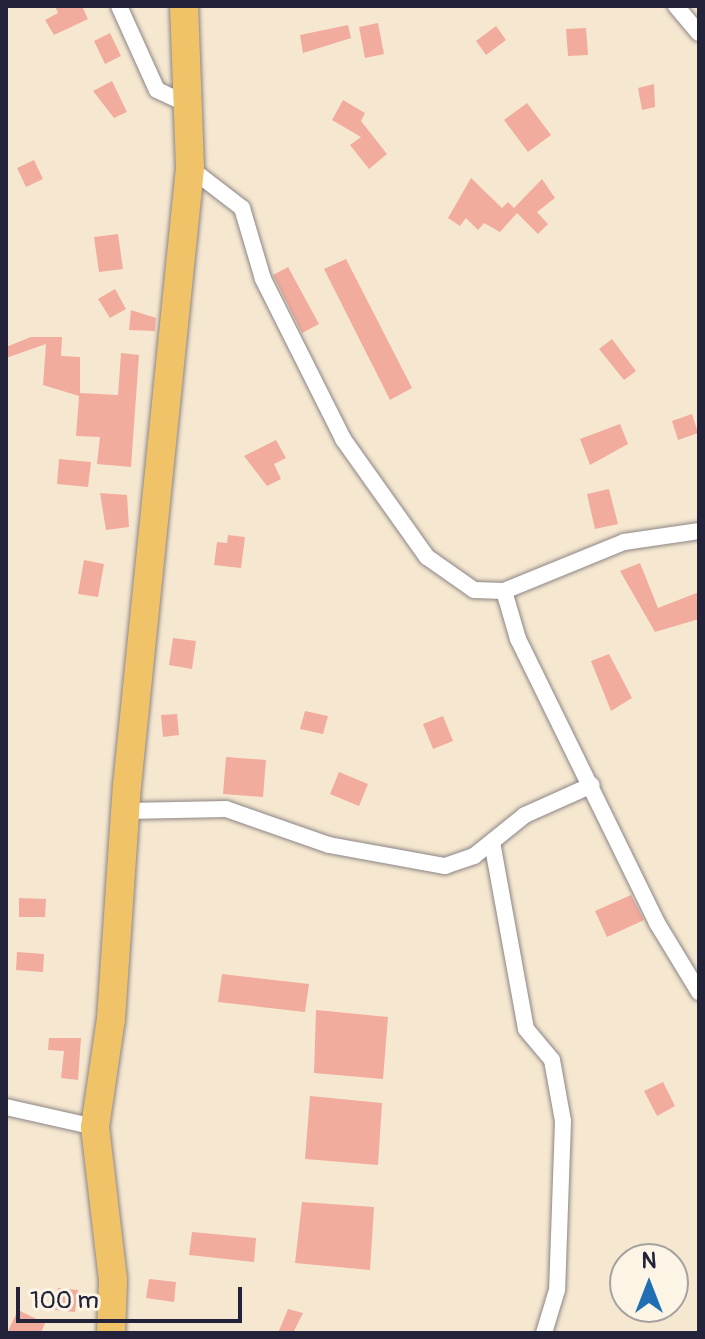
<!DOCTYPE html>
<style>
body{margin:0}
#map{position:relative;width:705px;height:1339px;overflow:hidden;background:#f6e8d0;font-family:Pangolin,sans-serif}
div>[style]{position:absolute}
.building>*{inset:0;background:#f1ac9e}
.roads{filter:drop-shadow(0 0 2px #8c8586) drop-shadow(0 0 2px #8c8586)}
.street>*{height:16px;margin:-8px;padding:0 8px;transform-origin:8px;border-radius:8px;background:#fff}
.highway>*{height:28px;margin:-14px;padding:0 14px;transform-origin:14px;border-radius:14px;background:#f1c369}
span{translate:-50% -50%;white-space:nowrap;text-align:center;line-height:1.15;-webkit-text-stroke:6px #fcf5e5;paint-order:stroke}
.frame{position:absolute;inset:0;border:8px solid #22223b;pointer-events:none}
.north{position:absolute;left:609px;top:1243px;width:80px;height:80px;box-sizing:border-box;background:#fcf5e5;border:2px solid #a5a1a1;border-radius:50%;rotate:0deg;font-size:22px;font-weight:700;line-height:32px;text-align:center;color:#22223b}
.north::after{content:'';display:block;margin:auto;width:28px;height:36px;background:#1f6fb2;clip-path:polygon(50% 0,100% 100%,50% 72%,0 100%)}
.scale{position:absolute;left:16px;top:1287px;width:226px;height:36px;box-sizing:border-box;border:4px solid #22223b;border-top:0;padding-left:10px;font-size:24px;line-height:28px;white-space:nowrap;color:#22223b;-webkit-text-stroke:6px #fcf5e5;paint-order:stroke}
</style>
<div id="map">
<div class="building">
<i style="clip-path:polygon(55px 6px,82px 6px,88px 19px,54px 35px,45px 20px,58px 13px)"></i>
<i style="clip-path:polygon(378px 23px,384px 54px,365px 58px,359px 27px)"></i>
<i style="clip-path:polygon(348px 25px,351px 38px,303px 53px,300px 35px)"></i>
<i style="clip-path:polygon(496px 26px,506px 40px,486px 55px,476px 41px)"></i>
<i style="clip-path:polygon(586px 28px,588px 55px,568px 56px,566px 29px)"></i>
<i style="clip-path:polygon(110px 33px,121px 56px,105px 64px,94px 41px)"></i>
<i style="clip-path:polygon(112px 81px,127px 112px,114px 118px,93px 91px)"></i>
<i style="clip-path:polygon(654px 84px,655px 107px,642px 110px,638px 88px)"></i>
<i style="clip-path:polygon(343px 100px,365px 113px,361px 121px,387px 154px,369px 169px,350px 145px,361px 137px,332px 120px)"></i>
<i style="clip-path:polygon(527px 103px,551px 135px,528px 152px,504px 120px)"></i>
<i style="clip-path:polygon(34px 160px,43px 179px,26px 187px,17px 168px)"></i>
<i style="clip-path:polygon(471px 178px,502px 208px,508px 202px,514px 208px,542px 179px,555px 198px,537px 212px,548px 224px,538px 234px,517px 213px,500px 232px,484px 223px,478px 230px,466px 218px,460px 226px,448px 218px)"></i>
<i style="clip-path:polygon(118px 234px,123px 269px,99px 272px,94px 237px)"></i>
<i style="clip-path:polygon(346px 259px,412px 388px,390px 400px,324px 269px)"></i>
<i style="clip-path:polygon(288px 267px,319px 324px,302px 333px,273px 275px)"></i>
<i style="clip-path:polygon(115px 289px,126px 309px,110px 318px,98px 299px)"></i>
<i style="clip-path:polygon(131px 310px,156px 318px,155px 331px,129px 330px)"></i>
<i style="clip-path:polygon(31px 337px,62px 337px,61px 356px,80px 357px,80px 393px,118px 395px,121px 353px,139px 355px,131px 467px,97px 464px,100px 437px,76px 436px,79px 396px,43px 385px,46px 344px,6px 358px,6px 347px)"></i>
<i style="clip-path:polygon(612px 339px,636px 371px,624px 380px,599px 349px)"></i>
<i style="clip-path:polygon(692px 414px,698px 433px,678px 440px,672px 421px)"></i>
<i style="clip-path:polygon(620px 424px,628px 444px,590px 465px,580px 439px)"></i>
<i style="clip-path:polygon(276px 440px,286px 458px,274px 464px,281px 479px,267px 486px,244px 456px)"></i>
<i style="clip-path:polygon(59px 459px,91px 462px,88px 487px,57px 484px)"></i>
<i style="clip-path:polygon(609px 489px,618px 524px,595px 529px,587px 494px)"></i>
<i style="clip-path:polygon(100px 493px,127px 495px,129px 527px,106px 530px)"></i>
<i style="clip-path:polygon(228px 535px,245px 537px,241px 568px,214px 565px,217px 542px,227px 543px)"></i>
<i style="clip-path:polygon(84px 560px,104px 564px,98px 597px,78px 594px)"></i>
<i style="clip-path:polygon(640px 563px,658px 608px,699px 592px,699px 619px,655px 632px,620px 571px)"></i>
<i style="clip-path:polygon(173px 638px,196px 641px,192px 669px,169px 665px)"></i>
<i style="clip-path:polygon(609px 654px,632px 698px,611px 711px,591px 661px)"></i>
<i style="clip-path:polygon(305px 711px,328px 716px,323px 734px,300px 729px)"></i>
<i style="clip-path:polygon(177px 714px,179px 735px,163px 737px,161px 715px)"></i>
<i style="clip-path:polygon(443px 716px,453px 741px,433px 749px,423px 724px)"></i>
<i style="clip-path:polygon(226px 757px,266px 760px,263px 797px,223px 794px)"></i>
<i style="clip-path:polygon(339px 772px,368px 784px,359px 806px,330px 794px)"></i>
<i style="clip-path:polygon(631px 895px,644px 920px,607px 937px,595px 911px)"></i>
<i style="clip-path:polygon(19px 898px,46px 899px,45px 917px,19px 917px)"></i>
<i style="clip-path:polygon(17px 952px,44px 954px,43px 972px,16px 970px)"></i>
<i style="clip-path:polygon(222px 974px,309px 984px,305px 1012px,218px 1002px)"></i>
<i style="clip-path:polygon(316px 1010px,388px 1017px,383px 1079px,314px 1073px)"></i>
<i style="clip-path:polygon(49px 1038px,81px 1038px,78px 1080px,61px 1078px,64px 1051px,48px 1050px)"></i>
<i style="clip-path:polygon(663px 1082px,675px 1106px,657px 1116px,644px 1091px)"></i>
<i style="clip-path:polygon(310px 1096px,382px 1103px,378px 1165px,305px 1159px)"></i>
<i style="clip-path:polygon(302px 1202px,374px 1207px,370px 1270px,295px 1263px)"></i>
<i style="clip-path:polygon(192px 1232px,256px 1238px,254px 1262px,189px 1255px)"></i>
<i style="clip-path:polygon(149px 1279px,176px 1282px,174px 1302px,146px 1298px)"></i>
<i style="clip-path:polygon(58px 1288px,78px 1290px,75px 1312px,55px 1310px)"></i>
<i style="clip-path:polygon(288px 1309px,303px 1313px,293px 1333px,278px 1333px)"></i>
<i style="clip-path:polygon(18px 1310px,45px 1323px,41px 1333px,7px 1333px)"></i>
</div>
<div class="roads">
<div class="street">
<i style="left:119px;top:6px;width:92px;rotate:65.7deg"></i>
<i style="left:157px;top:90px;width:33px;rotate:25deg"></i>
<i style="left:676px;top:6px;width:35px;rotate:50deg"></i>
<i style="left:190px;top:168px;width:66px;rotate:37.6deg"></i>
<i style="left:242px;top:208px;width:74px;rotate:73.5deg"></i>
<i style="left:263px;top:279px;width:179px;rotate:63.4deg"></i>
<i style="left:343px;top:439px;width:145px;rotate:54.6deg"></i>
<i style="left:427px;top:557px;width:57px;rotate:35.1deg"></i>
<i style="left:474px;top:590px;width:30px;rotate:2deg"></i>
<i style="left:504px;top:591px;width:130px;rotate:-22.2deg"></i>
<i style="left:624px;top:542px;width:76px;rotate:-8.3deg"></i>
<i style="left:504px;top:591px;width:50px;rotate:73.7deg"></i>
<i style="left:518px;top:639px;width:316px;rotate:63.9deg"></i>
<i style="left:657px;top:923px;width:81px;rotate:58.7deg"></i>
<i style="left:127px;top:811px;width:99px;rotate:-1.2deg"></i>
<i style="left:226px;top:809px;width:109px;rotate:19.3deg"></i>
<i style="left:329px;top:845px;width:118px;rotate:10.3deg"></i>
<i style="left:445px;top:866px;width:31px;rotate:-19deg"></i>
<i style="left:474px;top:856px;width:65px;rotate:-38.8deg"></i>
<i style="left:525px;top:815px;width:73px;rotate:-24.1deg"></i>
<i style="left:492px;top:842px;width:190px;rotate:79.7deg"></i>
<i style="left:526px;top:1029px;width:40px;rotate:50deg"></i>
<i style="left:552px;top:1060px;width:62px;rotate:79.8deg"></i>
<i style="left:563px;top:1121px;width:169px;rotate:92deg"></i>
<i style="left:557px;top:1290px;width:45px;rotate:106.8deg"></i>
<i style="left:6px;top:1107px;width:91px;rotate:12.7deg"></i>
</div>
<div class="highway">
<i style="left:111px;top:1333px;width:53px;rotate:-87.8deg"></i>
<i style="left:113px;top:1280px;width:154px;rotate:-96.7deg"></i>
<i style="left:95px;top:1127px;width:109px;rotate:-81.6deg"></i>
<i style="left:111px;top:1019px;width:234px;rotate:-86.1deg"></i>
<i style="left:127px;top:786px;width:621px;rotate:-84.18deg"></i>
<i style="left:190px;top:168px;width:162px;rotate:-92.1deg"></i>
</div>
</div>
<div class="frame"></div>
<div class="north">N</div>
<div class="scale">100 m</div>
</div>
